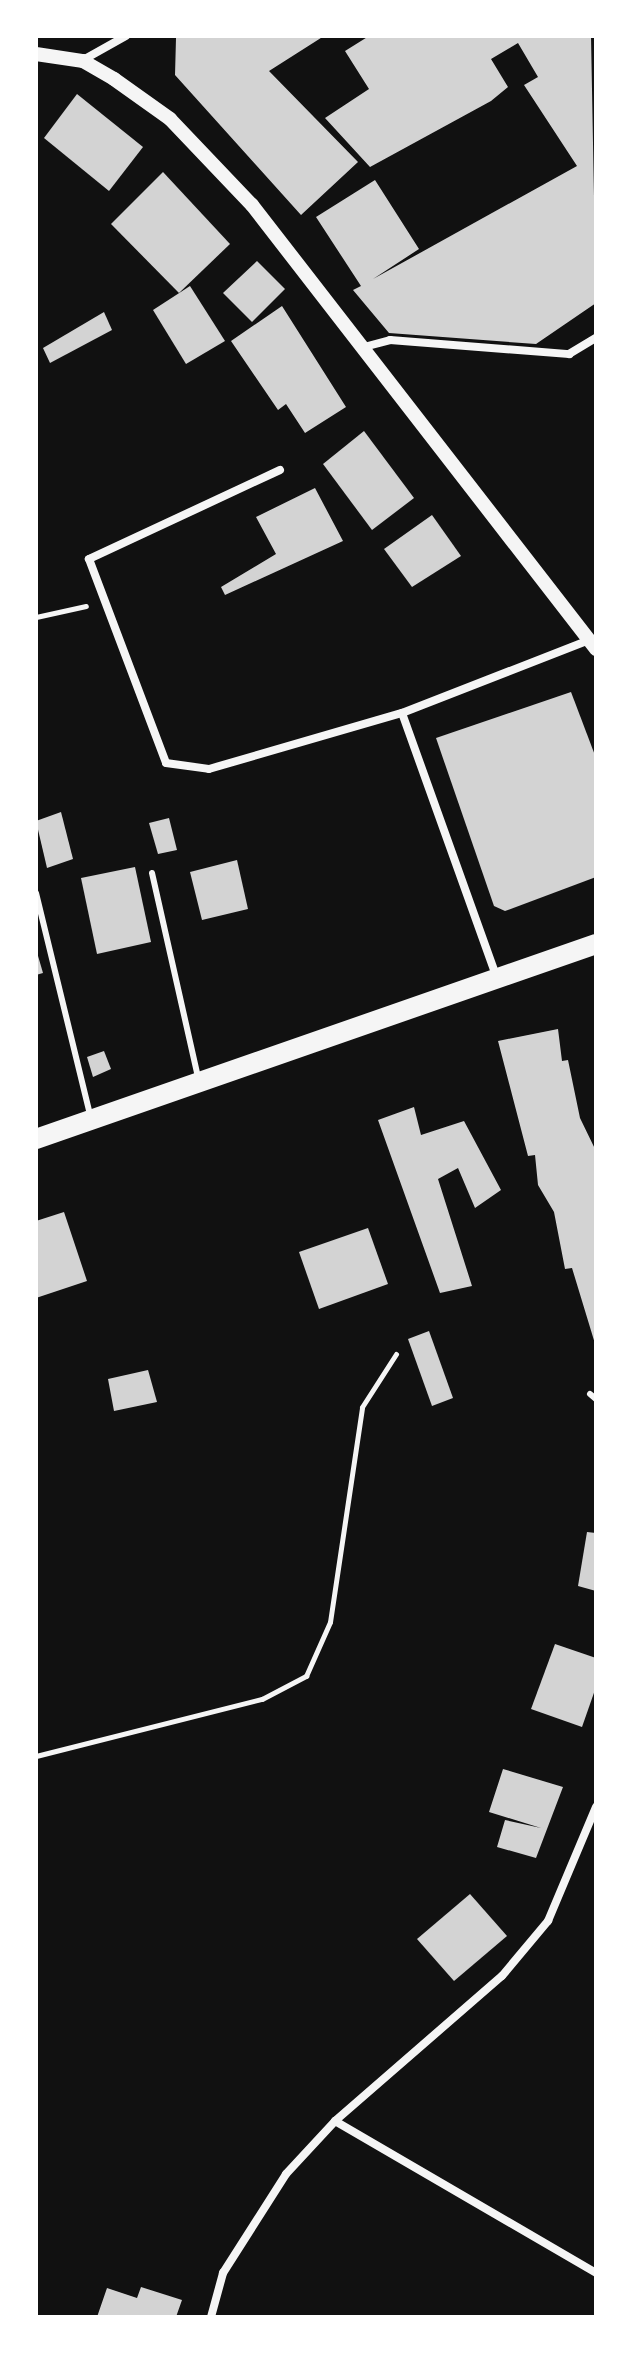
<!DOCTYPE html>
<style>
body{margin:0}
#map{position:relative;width:632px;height:2353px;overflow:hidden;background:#111;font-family:"Playfair Display",serif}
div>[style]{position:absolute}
.building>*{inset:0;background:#d3d3d3}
.path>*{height:5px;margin:-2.5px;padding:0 2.5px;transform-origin:2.5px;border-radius:2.5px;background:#f5f5f5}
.service>*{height:6px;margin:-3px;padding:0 3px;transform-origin:3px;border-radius:3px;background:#f5f5f5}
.minor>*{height:8px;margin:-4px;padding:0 4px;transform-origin:4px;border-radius:4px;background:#f5f5f5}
.tertiary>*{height:14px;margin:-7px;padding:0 7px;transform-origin:7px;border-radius:7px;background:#f5f5f5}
.primary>*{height:20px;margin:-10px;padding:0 10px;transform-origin:10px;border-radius:10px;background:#f5f5f5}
span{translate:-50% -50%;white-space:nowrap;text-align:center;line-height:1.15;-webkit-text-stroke:6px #fff;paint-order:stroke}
.frame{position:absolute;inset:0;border:38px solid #fff;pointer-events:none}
</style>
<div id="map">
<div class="building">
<i style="clip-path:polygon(324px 36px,269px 71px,358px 162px,301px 215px,175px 75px,176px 38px)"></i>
<i style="clip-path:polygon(369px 36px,591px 36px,596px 303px,536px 344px,389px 333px,353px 290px,361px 286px,316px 217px,375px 180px,419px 249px,373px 279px,577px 166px,524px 85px,538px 77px,518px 43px,491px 59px,508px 87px,491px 101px,370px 167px,325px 118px,369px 89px,345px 51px)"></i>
<i style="clip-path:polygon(77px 94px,143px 147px,109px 191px,44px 138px)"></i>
<i style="clip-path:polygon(163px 172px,230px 244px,179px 293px,111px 224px)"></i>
<i style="clip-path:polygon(257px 261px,285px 289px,252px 322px,223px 293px)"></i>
<i style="clip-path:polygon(190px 286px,225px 341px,186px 364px,153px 310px)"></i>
<i style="clip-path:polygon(282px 306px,346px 407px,305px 433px,286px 404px,278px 410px,231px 341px)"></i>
<i style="clip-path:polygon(104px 312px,112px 330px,50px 363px,43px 348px)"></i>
<i style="clip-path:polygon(364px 431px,414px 498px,372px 530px,323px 464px)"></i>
<i style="clip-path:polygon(315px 488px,343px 541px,225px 595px,221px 587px,276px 554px,256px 517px)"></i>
<i style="clip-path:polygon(432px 515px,461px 556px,412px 587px,384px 549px)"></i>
<i style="clip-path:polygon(571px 692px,596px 758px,596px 877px,505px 911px,494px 906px,436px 738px)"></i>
<i style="clip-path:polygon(61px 812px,73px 859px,47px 868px,36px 821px)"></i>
<i style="clip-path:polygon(169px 818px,177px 850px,158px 854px,149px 823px)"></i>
<i style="clip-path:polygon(237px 860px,248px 909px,202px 920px,190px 872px)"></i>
<i style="clip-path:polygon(135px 867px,151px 942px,97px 954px,81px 878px)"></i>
<i style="clip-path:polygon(36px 949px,43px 973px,36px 975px)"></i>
<i style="clip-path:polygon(558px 1029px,562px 1061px,568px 1060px,580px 1118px,596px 1151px,596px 1347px,572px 1268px,565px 1269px,554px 1212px,538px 1185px,535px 1155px,528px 1156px,498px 1041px)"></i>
<i style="clip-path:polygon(104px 1051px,111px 1069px,93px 1077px,87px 1057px)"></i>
<i style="clip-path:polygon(414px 1107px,421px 1135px,464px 1121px,501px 1190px,475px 1208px,458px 1168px,438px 1179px,472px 1286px,440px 1293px,378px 1120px)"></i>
<i style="clip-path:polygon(64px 1212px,87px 1281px,36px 1298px,36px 1221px)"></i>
<i style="clip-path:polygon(368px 1228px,388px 1284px,319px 1309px,299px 1252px)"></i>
<i style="clip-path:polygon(429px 1331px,453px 1398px,432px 1406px,408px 1339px)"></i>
<i style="clip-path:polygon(148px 1370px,157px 1402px,114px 1411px,108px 1379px)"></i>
<i style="clip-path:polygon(587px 1532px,596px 1533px,596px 1591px,578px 1586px)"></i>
<i style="clip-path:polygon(555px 1644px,596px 1658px,596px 1687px,582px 1727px,531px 1709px)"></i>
<i style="clip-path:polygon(503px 1769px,563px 1787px,536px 1858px,497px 1847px,505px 1820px,541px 1828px,489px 1812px)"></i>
<i style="clip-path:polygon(470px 1894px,507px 1936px,454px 1981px,417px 1939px)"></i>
<i style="clip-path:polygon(141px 2287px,182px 2300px,176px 2317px,97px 2317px,107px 2288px,137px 2298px)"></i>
</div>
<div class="path">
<i style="left:36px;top:617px;width:51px;rotate:-12.4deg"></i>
<i style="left:36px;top:1756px;width:233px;rotate:-14.2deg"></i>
<i style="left:262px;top:1699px;width:50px;rotate:-27.6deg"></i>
<i style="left:306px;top:1676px;width:59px;rotate:-66deg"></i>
<i style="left:330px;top:1622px;width:217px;rotate:-81.5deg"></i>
<i style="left:362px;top:1407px;width:63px;rotate:-57.3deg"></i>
</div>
<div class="service">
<i style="left:152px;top:873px;width:209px;rotate:77.3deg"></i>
<i style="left:36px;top:893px;width:228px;rotate:76.3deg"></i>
<i style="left:590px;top:1394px;width:8px;rotate:40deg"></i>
</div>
<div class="minor">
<i style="left:83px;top:60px;width:49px;rotate:-29.2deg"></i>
<i style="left:364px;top:347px;width:27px;rotate:-15deg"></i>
<i style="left:390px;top:340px;width:180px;rotate:4.5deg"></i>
<i style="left:569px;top:354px;width:31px;rotate:-31deg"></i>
<i style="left:280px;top:470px;width:211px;rotate:155deg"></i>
<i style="left:89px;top:559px;width:218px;rotate:69.3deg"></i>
<i style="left:166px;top:763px;width:43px;rotate:7.9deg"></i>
<i style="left:209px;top:769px;width:201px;rotate:-16.2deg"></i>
<i style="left:402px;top:713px;width:201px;rotate:-21.3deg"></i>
<i style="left:402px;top:713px;width:279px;rotate:70.3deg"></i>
<i style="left:335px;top:2121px;width:302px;rotate:30.2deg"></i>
<i style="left:211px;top:2317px;width:46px;rotate:-74.7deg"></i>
<i style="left:223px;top:2273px;width:117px;rotate:-57.5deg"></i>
<i style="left:286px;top:2174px;width:72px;rotate:-47.2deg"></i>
<i style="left:335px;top:2121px;width:221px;rotate:-41deg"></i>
<i style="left:502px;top:1976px;width:72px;rotate:-50.1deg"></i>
<i style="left:548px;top:1921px;width:124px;rotate:-67.2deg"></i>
</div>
<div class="tertiary">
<i style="left:36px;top:54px;width:48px;rotate:8.5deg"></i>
<i style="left:83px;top:61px;width:36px;rotate:30deg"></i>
<i style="left:114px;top:79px;width:69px;rotate:35.5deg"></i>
<i style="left:170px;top:119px;width:119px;rotate:46.4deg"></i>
<i style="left:252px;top:205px;width:562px;rotate:52.23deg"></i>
</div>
<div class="primary">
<i style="left:36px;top:1139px;width:593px;rotate:-19.2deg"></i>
</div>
<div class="frame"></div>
</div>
